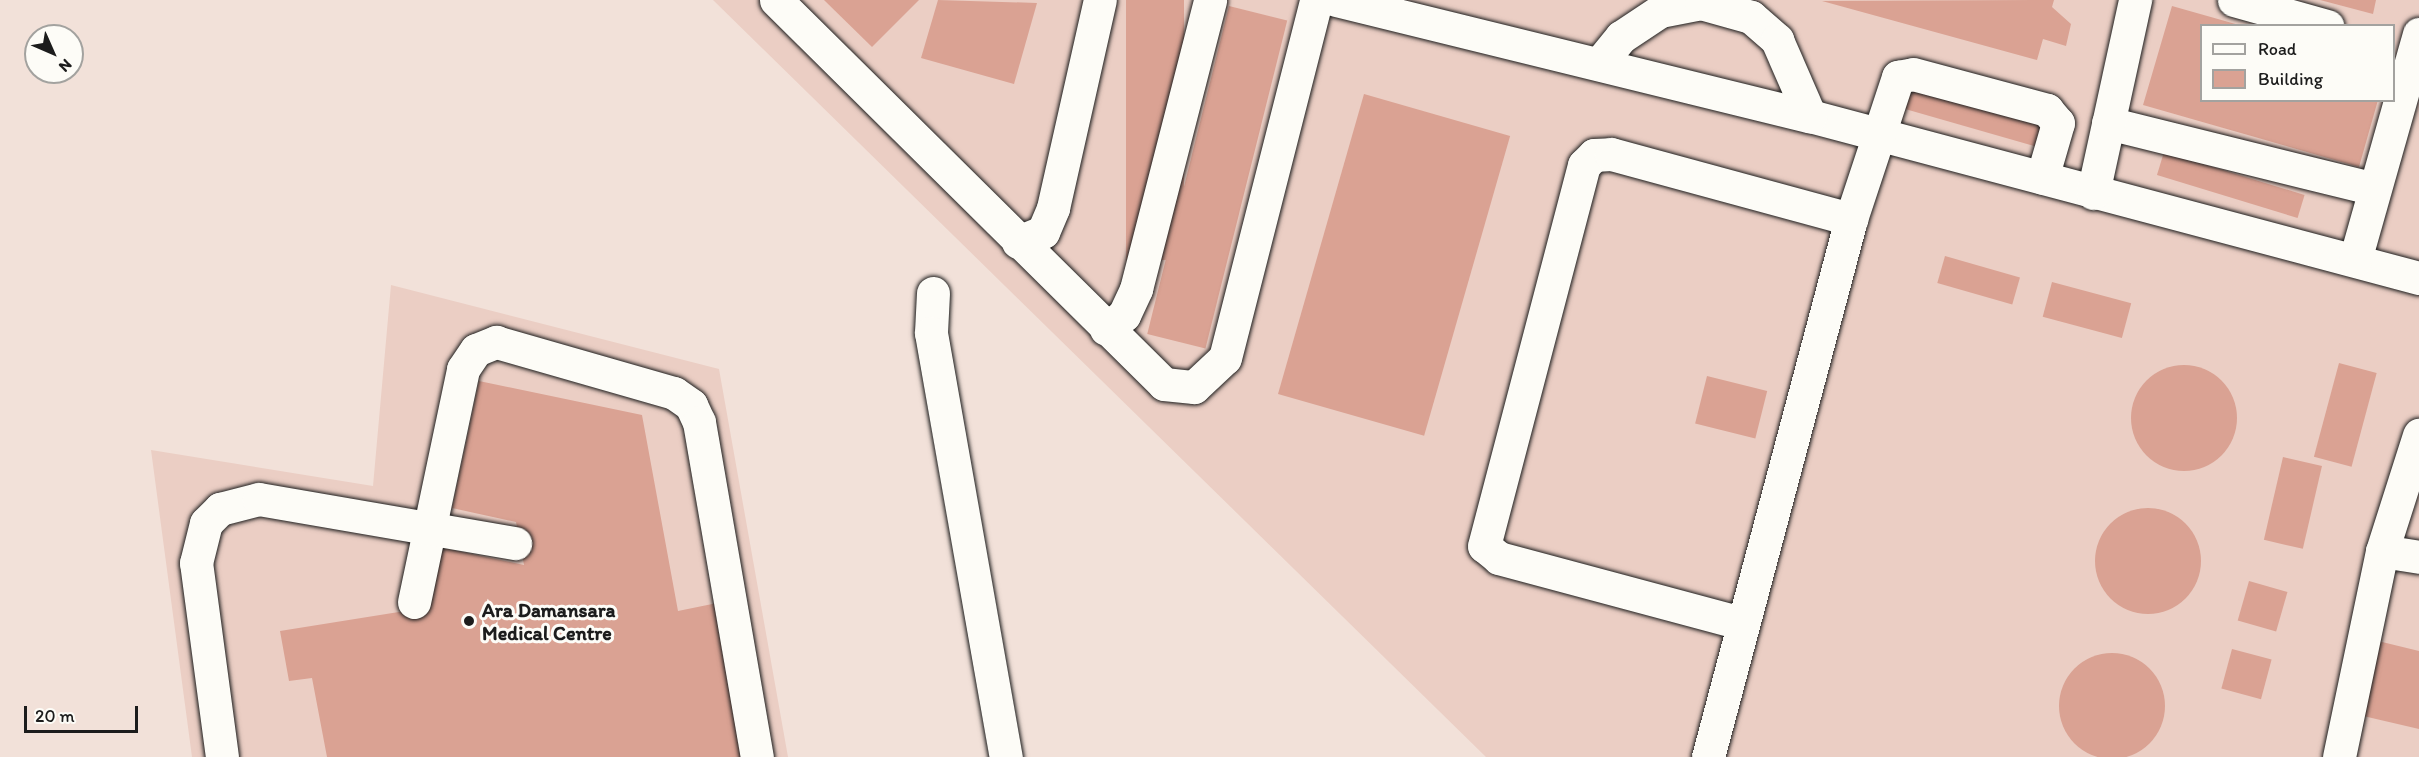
<!DOCTYPE html>
<style>
body{margin:0}
#map{position:relative;width:2419px;height:757px;overflow:hidden;background:#f2e1d9;font-family:Itim,sans-serif}
div>[style]{position:absolute}
[style*='--x']{left:calc(var(--x)*1px);top:calc(var(--y)*1px);width:calc(var(--w)*1px);rotate:calc(var(--a)*1deg)}
.built>*{inset:0;background:#ebcec4}
.building>*{inset:0;background:#daa293;transform-origin:0 0}
.round{border-radius:50%}
.roads{filter:drop-shadow(0 0 2px #1c1c1c) drop-shadow(0 0 2px #1c1c1c)}
.minor>*{height:33px;margin:-16.5px;padding:0 16.5px;transform-origin:16.5px;border-radius:16.5px;background:#fdfcf7}
.dots>*{width:16px;height:16px;translate:-50% -50%;box-sizing:border-box;border:3px solid #fdfcf7;border-radius:50%}
span{translate:-50% -50%;white-space:nowrap;text-align:center;line-height:1.15;-webkit-text-stroke:6px #fdfcf7;paint-order:stroke}
.poi-label{font-size:20px;color:#1c1c1c;font-weight:700}
.left{translate:0 -50%;text-align:left}
.legend{position:absolute;left:2200px;top:24px;width:195px;height:78px;box-sizing:border-box;background:#fdfcf7;border:2px solid #a3a29f;margin:0;padding:8px 10px;list-style:none;font-size:18px;color:#1c1c1c}
.legend li{display:flex;align-items:center;gap:12px;height:30px}
.legend b{width:30px;border:2px solid #a3a29f}
.north{position:absolute;left:24px;top:24px;width:60px;height:60px;box-sizing:border-box;background:#fdfcf7;border:2px solid #a3a29f;border-radius:50%;rotate:135deg;font-size:16px;font-weight:700;line-height:24px;text-align:center;color:#1c1c1c}
.north::after{content:'';display:block;margin:auto;width:21px;height:27px;background:#1c1c1c;clip-path:polygon(50% 0,100% 100%,50% 72%,0 100%)}
.scale{position:absolute;left:24px;top:706px;width:114px;height:27px;box-sizing:border-box;border:3px solid #1c1c1c;border-top:0;padding-left:8px;font-size:18px;line-height:21px;white-space:nowrap;color:#1c1c1c;-webkit-text-stroke:4px #fdfcf7;paint-order:stroke}
</style>
<div id="map">
<div class="built">
<i style="clip-path:polygon(evenodd,713px 0,2419px 0,2419px 757px,1486px 757px,713px 0,2202px 26px,2394px 26px,2394px 100px,2202px 100px,2202px 26px)"></i>
<i style="clip-path:polygon(391px 285px,719px 369px,788px 757px,192px 757px,151px 450px,373px 486px)"></i>
</div>
<div class="building">
<i style="clip-path:polygon(824px 0,919px 0,872px 47px)"></i>
<i style="clip-path:polygon(938px 0,1037px 3px,1014px 84px,921px 58px)"></i>
<i style="left:1126px;top:0;width:58px;height:260px"></i>
<i style="clip-path:polygon(2054px 0,2052px 7px,2071px 24px,2066px 46px,2043px 39px,2037px 60px,1822px 1px)"></i>
<i style="clip-path:polygon(2320px 0,2376px 0,2373px 14px)"></i>
<i style="left:1229px;top:6px;width:60px;height:338px;rotate:14deg"></i>
<i style="clip-path:polygon(2172px 6px,2239px 25px,2202px 26px,2202px 100px,2378px 100px,2359px 167px,2143px 105px)"></i>
<i style="left:1908px;top:86px;width:144px;height:23px;rotate:16deg"></i>
<i style="left:1364px;top:94px;width:152px;height:312px;rotate:16deg"></i>
<i style="left:2164px;top:152px;width:147px;height:24px;rotate:17deg"></i>
<i style="left:1945px;top:256px;width:78px;height:28px;rotate:16deg"></i>
<i style="left:2052px;top:282px;width:82px;height:36px;rotate:15deg"></i>
<i style="left:2339px;top:363px;width:39px;height:97px;rotate:15deg"></i>
<i class="round" style="left:2131px;top:365px;width:106px;height:106px"></i>
<i style="left:1707px;top:376px;width:62px;height:49px;rotate:14deg"></i>
<i style="clip-path:polygon(479px 381px,642px 415px,678px 611px,722px 602px,749px 757px,327px 757px,312px 678px,289px 681px,280px 631px,405px 611px,434px 546px,524px 565px,516px 522px,452px 508px)"></i>
<i style="left:2283px;top:457px;width:40px;height:85px;rotate:13deg"></i>
<i class="round" style="left:2095px;top:508px;width:106px;height:106px"></i>
<i style="left:2249px;top:581px;width:40px;height:41px;rotate:16deg"></i>
<i style="clip-path:polygon(2378px 641px,2419px 651px,2419px 729px,2359px 715px)"></i>
<i style="left:2232px;top:649px;width:41px;height:41px;rotate:15deg"></i>
<i class="round" style="left:2059px;top:653px;width:106px;height:106px"></i>
</div>
<div class="roads">
<div class="minor">
<i style="--x:776;--y:0;--w:546;--a:44.7"></i>
<i style="--x:1164;--y:384;--w:30;--a:6"></i>
<i style="--x:1194;--y:387;--w:42;--a:-43.1"></i>
<i style="--x:1225;--y:358;--w:369;--a:-75.7"></i>
<i style="--x:1336;--y:0;--w:488;--a:13.8"></i>
<i style="--x:1810;--y:116;--w:630;--a:14.9"></i>
<i style="--x:2234;--y:0;--w:97;--a:15.6"></i>
<i style="--x:1599;--y:64;--w:35;--a:-51"></i>
<i style="--x:1621;--y:37;--w:47;--a:-33.7"></i>
<i style="--x:1660;--y:11;--w:42;--a:-11"></i>
<i style="--x:1701;--y:3;--w:52;--a:15.6"></i>
<i style="--x:1751;--y:17;--w:35;--a:41"></i>
<i style="--x:1777;--y:40;--w:83;--a:66.5"></i>
<i style="--x:2108;--y:123;--w:274;--a:13.9"></i>
<i style="--x:2093;--y:193;--w:198;--a:-77.7"></i>
<i style="--x:1018;--y:242;--w:27;--a:-22"></i>
<i style="--x:1043;--y:232;--w:26;--a:-67"></i>
<i style="--x:1053;--y:208;--w:213;--a:-77.3"></i>
<i style="--x:2355;--y:260;--w:235;--a:-74.2"></i>
<i style="--x:933;--y:293;--w:40;--a:92.9"></i>
<i style="--x:931;--y:333;--w:431;--a:80"></i>
<i style="--x:1106;--y:329;--w:23;--a:-38"></i>
<i style="--x:1124;--y:315;--w:29;--a:-65"></i>
<i style="--x:1136;--y:289;--w:298;--a:-75.6"></i>
<i style="--x:2382;--y:551;--w:37;--a:9"></i>
<i style="--x:414;--y:602;--w:238;--a:-78.1"></i>
<i style="--x:463;--y:369;--w:23;--a:-56"></i>
<i style="--x:476;--y:350;--w:22;--a:-22"></i>
<i style="--x:496;--y:342;--w:185;--a:16"></i>
<i style="--x:674;--y:393;--w:21;--a:35"></i>
<i style="--x:691;--y:405;--w:19;--a:65"></i>
<i style="--x:699;--y:422;--w:340;--a:80.2"></i>
<i style="--x:1741;--y:623;--w:251;--a:-165"></i>
<i style="--x:1499;--y:558;--w:19;--a:-141"></i>
<i style="--x:1484;--y:546;--w:394;--a:-75.3"></i>
<i style="--x:1584;--y:165;--w:14;--a:-45"></i>
<i style="--x:1594;--y:155;--w:17;--a:-3"></i>
<i style="--x:1611;--y:154;--w:249;--a:15.2"></i>
<i style="--x:222;--y:757;--w:196;--a:-97.6"></i>
<i style="--x:196;--y:563;--w:41;--a:-76"></i>
<i style="--x:206;--y:523;--w:20;--a:-45"></i>
<i style="--x:220;--y:509;--w:40;--a:-14.4"></i>
<i style="--x:259;--y:499;--w:260;--a:9.8"></i>
<i style="--x:1708;--y:757;--w:557;--a:-75.11"></i>
<i style="--x:1851;--y:219;--w:150;--a:-71.7"></i>
<i style="--x:1898;--y:77;--w:15;--a:-11"></i>
<i style="--x:1913;--y:74;--w:139;--a:15"></i>
<i style="--x:2047;--y:110;--w:17;--a:50"></i>
<i style="--x:2058;--y:123;--w:57;--a:106.2"></i>
<i style="--x:2339;--y:757;--w:210;--a:-78.2"></i>
<i style="--x:2382;--y:551;--w:122;--a:-72.3"></i>
</div>
</div>
<div class="dots">
<i style="left:469px;top:621px;background:#1c1c1c"></i>
</div>
<div class="poi-label">
<span class="left" style="left:482px;top:622px">Ara Damansara<br>Medical Centre</span>
</div>
<ul class="legend">
<li><b style="height:8px;background:#fdfcf7"></b>Road</li>
<li><b style="height:16px;background:#daa293"></b>Building</li>
</ul>
<div class="north">N</div>
<div class="scale">20 m</div>
</div>
